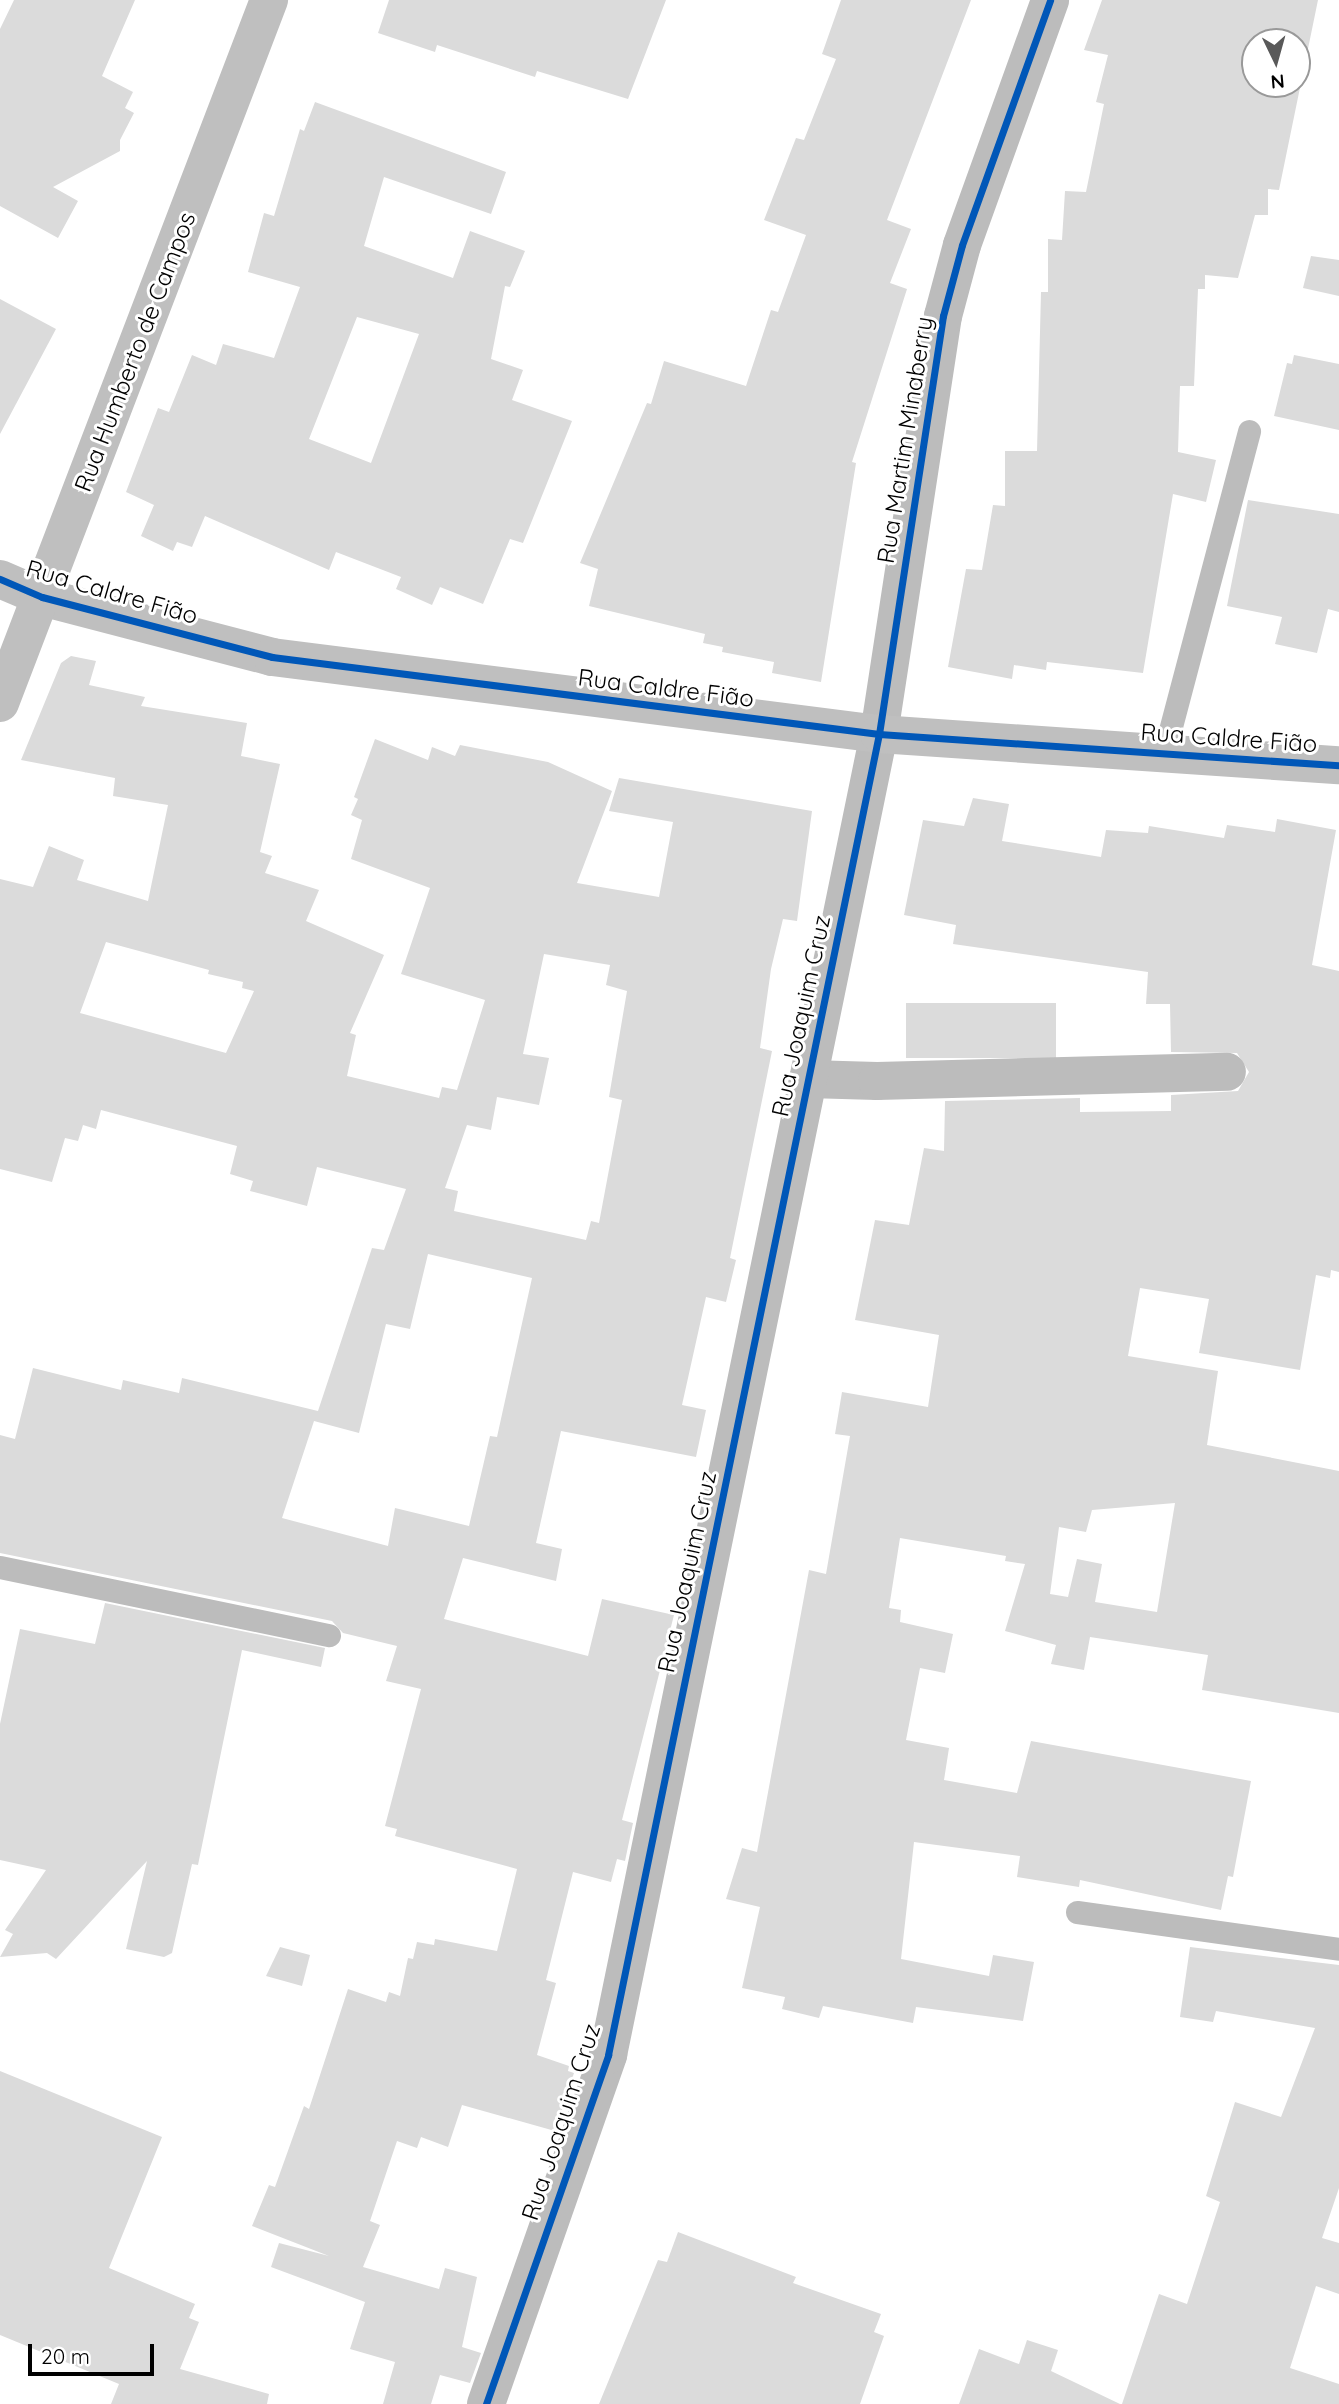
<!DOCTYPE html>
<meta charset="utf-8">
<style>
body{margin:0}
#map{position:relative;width:1339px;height:2404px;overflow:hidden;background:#fff;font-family:Quicksand,sans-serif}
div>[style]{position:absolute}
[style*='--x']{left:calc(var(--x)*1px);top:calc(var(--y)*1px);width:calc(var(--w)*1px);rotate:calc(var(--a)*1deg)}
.building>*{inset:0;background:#dbdbdb;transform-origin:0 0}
.lane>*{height:23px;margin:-11.5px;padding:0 11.5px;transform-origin:11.5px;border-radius:11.5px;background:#bcbcbc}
.street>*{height:38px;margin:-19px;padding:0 19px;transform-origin:19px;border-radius:19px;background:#bcbcbc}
.secondary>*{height:38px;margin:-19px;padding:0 19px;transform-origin:19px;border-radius:19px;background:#bfbfbf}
.cycleway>*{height:7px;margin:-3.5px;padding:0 3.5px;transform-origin:3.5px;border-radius:3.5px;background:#0057b8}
span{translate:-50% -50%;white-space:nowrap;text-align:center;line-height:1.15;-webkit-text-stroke:6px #fff;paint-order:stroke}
.street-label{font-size:24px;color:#000}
.north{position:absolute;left:1241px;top:28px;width:70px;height:70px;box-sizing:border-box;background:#fff;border:2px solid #999;border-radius:50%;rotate:175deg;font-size:19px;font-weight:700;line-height:28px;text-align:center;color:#000}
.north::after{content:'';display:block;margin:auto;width:24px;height:32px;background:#595959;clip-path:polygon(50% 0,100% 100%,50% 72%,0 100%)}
.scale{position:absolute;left:28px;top:2344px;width:126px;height:32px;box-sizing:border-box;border:4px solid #000;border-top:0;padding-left:9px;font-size:21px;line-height:24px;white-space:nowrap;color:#000;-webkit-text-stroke:5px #fff;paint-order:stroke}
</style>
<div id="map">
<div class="building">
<i style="clip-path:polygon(14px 0,135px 0,102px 76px,133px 92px,125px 108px,134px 113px,120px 140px,120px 151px,53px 187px,78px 201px,58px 238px,0 206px,0 29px)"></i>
<i style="clip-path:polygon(389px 0,666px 0,628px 99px,537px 71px,535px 77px,437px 45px,435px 52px,378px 33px)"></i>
<i style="clip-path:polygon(841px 0,971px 0,887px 220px,911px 229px,890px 283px,907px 289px,852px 462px,856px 463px,821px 682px,772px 673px,774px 662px,722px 652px,723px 647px,703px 643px,705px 634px,589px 606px,598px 569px,580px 563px,647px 403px,651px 404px,664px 361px,746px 386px,771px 310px,778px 312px,806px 235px,764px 220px,796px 138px,804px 140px,836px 59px,822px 54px)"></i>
<i style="clip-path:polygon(evenodd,1102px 0,1318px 0,1279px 190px,1268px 189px,1268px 215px,1255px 215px,1238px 278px,1205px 275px,1205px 289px,1198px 289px,1194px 386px,1180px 386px,1178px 452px,1216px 460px,1206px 502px,1173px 494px,1143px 673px,1047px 662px,1046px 670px,1014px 665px,1012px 679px,948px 667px,966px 569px,982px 570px,993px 505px,1005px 506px,1005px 451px,1037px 451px,1041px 292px,1048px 292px,1048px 239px,1062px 240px,1065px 191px,1086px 192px,1104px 104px,1096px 102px,1108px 55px,1084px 50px,1102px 0,1255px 42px,1297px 42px,1297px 84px,1255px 84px,1255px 42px)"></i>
<i style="clip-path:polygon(evenodd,315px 102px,506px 172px,491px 214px,384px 177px,364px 246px,453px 278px,470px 231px,525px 251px,510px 287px,505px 286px,491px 359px,523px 370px,512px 400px,572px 421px,523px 543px,510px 539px,483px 604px,440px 587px,432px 605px,396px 589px,401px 577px,336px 552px,329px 570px,205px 516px,192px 547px,177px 542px,173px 551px,141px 536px,154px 505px,126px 492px,158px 408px,169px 412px,192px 355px,216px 365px,223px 344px,274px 358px,300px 287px,248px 272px,264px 213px,274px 216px,300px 129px,304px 131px,315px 102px,357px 317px,419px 334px,371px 463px,309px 439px,357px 317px)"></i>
<i style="clip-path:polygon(1311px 256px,1339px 260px,1339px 296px,1303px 288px)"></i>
<i style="clip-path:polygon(0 299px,56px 329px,0 434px)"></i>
<i style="clip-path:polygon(1294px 355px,1339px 364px,1339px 430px,1274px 416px,1287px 363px,1292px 364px)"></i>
<i style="clip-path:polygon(1248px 500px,1339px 514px,1339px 612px,1328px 609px,1317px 653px,1275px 644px,1282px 617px,1227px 606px)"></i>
<i style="clip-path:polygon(evenodd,71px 656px,96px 661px,89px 685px,145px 697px,141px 706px,247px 723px,241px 756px,280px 764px,260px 852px,272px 856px,265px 873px,319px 890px,306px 921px,384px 955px,350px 1033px,356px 1035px,347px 1076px,439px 1098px,442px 1087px,457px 1090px,485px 1000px,401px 974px,430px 888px,351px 859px,362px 820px,351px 815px,358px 799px,354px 797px,375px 739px,428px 760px,432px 747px,455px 756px,460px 745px,548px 762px,612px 791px,577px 883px,659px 897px,673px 822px,609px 811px,619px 778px,812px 811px,797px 921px,783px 919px,771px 969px,760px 1048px,772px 1051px,730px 1258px,736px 1260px,726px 1302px,706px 1297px,682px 1405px,706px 1410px,696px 1457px,561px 1431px,536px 1543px,562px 1549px,556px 1581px,463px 1558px,444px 1619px,588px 1656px,602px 1599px,674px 1615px,622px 1820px,633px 1823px,625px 1861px,617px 1859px,611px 1882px,573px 1872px,546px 1980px,556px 1983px,537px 2055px,569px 2066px,568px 2071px,574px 2073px,555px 2131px,462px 2105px,448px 2147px,421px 2137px,417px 2148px,397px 2141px,370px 2221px,380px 2225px,363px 2267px,439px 2289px,445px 2268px,477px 2277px,462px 2347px,481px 2353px,470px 2383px,440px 2375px,431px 2404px,383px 2404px,395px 2362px,350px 2349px,365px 2302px,271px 2267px,279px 2243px,329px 2256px,252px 2226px,269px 2185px,275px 2187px,304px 2106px,309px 2109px,348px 1989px,386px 2002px,389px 1992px,400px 1996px,408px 1958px,413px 1959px,417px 1942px,434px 1945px,435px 1939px,497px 1951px,517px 1869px,395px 1836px,397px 1829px,385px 1826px,421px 1689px,386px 1681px,397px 1646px,343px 1633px,332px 1621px,0 1553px,0 1435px,15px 1439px,33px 1368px,121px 1390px,123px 1380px,179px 1393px,182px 1378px,318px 1411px,372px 1248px,384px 1250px,406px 1189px,317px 1167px,307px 1206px,250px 1191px,253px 1181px,230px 1174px,237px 1146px,101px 1110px,96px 1129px,83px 1125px,78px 1141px,65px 1138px,52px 1182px,0 1169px,0 879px,33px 887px,49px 846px,84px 860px,77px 880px,148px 901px,168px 805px,113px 796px,115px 778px,21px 760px,61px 663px,71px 656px,106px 942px,209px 970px,208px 974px,243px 982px,242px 988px,254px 991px,226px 1053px,80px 1013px,106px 942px,71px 656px,544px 954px,610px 965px,606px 985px,627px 991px,609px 1097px,622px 1100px,599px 1223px,591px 1221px,586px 1240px,454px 1211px,458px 1191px,445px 1188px,467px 1125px,491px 1130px,497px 1097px,539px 1105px,549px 1058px,523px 1054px,544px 954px,71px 656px,428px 1254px,532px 1278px,497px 1437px,490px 1436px,469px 1526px,395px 1508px,388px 1546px,282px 1518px,314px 1421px,359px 1433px,386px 1324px,410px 1329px,428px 1254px)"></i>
<i style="clip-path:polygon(evenodd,973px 798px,1009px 804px,1002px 841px,1101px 857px,1106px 830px,1148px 833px,1149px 826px,1224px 838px,1227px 825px,1275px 832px,1277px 819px,1336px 830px,1312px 965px,1339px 971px,1339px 1272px,1331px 1270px,1330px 1278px,1316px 1275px,1300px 1370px,1199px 1353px,1209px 1299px,1140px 1288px,1128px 1356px,1218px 1371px,1207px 1445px,1339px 1471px,1339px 1713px,1202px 1690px,1208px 1655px,1090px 1637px,1084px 1670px,1051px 1664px,1056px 1645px,1005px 1631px,1025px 1564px,1005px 1561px,1006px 1556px,900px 1538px,889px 1608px,901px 1610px,900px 1622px,953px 1634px,945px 1673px,920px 1668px,906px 1740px,949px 1748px,944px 1780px,1017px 1793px,1031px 1741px,1251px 1781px,1233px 1877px,1228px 1876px,1221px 1910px,1080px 1880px,1079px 1887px,1017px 1877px,1020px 1856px,914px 1842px,901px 1959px,989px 1976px,993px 1955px,1034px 1962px,1023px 2021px,916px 2007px,913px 2023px,823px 2006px,819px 2018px,782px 2009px,785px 1997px,742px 1988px,760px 1907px,726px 1899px,742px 1848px,757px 1852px,809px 1570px,826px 1574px,850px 1436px,835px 1434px,842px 1392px,928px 1407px,939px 1335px,855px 1320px,875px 1220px,909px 1225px,924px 1148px,944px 1151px,945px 1101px,1080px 1098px,1080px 1112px,1171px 1111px,1171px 1095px,1238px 1091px,1249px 1072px,1237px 1053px,1171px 1052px,1170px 1004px,1146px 1004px,1148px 972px,953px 944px,956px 925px,904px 915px,923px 820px,964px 826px,973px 798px,1175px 1503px,1157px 1612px,1095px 1602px,1102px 1564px,1077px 1559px,1068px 1597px,1050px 1594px,1059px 1527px,1086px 1532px,1092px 1510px,1175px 1503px)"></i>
<i style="left:906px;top:1003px;width:150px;height:55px"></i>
<i style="clip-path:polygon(105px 1603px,325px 1648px,321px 1667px,242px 1650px,198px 1865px,192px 1864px,172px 1953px,164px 1957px,126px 1949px,147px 1861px,56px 1959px,47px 1953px,0 1957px,13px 1934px,5px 1930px,46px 1870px,0 1860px,0 1724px,20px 1629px,95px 1644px)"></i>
<i style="clip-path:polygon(280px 1947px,310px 1955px,302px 1986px,266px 1976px)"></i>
<i style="clip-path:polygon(1190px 1947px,1339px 1965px,1339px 2188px,1322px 2238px,1339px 2243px,1339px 2294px,1316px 2286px,1290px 2368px,1339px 2384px,1339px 2404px,1122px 2404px,1159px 2294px,1187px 2304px,1220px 2202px,1206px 2196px,1235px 2102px,1281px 2117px,1315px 2028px,1216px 2011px,1213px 2022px,1180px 2017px)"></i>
<i style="clip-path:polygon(0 2071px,162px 2137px,109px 2268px,195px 2304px,189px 2318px,199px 2322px,180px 2369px,269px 2394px,267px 2404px,111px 2404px,119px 2384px,0 2335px)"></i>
<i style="clip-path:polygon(678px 2232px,796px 2277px,793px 2283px,881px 2314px,874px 2332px,884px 2336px,860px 2404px,599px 2404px,658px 2260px,667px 2262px)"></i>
<i style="clip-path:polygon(1027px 2340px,1058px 2350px,1051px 2371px,1120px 2404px,959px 2404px,979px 2349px,1019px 2364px)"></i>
</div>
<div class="lane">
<i style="--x:1164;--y:753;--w:333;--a:-75.2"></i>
<i style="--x:0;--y:1567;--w:336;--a:11.7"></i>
<i style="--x:1077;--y:1912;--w:265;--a:8"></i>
</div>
<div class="street">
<i style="--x:808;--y:1079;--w:69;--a:1.7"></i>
<i style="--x:877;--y:1081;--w:350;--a:-1.5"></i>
<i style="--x:486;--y:2404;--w:370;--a:-70.7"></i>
<i style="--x:608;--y:2055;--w:1349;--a:-78.41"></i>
<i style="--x:879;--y:734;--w:423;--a:-81.3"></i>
<i style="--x:943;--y:316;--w:73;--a:-75"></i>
<i style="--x:962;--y:245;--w:260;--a:-70.2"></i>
</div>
<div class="secondary">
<i style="--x:0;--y:579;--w:46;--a:23.2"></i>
<i style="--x:42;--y:597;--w:238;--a:14.6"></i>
<i style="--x:272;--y:657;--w:612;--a:7.23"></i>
<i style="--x:879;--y:734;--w:461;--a:3.9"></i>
<i style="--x:0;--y:703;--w:753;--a:-69.06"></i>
</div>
<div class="cycleway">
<i style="--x:0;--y:579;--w:46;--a:23.2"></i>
<i style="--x:42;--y:597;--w:238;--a:14.6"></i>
<i style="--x:272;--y:657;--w:612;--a:7.23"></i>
<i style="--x:879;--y:734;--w:461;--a:3.9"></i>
<i style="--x:486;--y:2404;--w:370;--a:-70.7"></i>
<i style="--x:608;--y:2055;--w:1349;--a:-78.41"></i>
<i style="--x:879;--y:734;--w:423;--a:-81.3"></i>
<i style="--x:943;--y:316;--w:73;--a:-75"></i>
<i style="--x:962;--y:245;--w:260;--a:-70.2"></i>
</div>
<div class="street-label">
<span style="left:135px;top:352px;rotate:-69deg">Rua Humberto de Campos</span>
<span style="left:905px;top:440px;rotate:-81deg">Rua Martim Minaberry</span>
<span style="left:112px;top:592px;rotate:16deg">Rua Caldre Fião</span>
<span style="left:666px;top:688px;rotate:7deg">Rua Caldre Fião</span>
<span style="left:1229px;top:738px;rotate:4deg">Rua Caldre Fião</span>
<span style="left:801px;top:1016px;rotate:-78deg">Rua Joaquim Cruz</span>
<span style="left:687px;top:1572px;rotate:-78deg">Rua Joaquim Cruz</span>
<span style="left:561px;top:2122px;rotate:-72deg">Rua Joaquim Cruz</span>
</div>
<div class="north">N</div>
<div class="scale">20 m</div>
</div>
